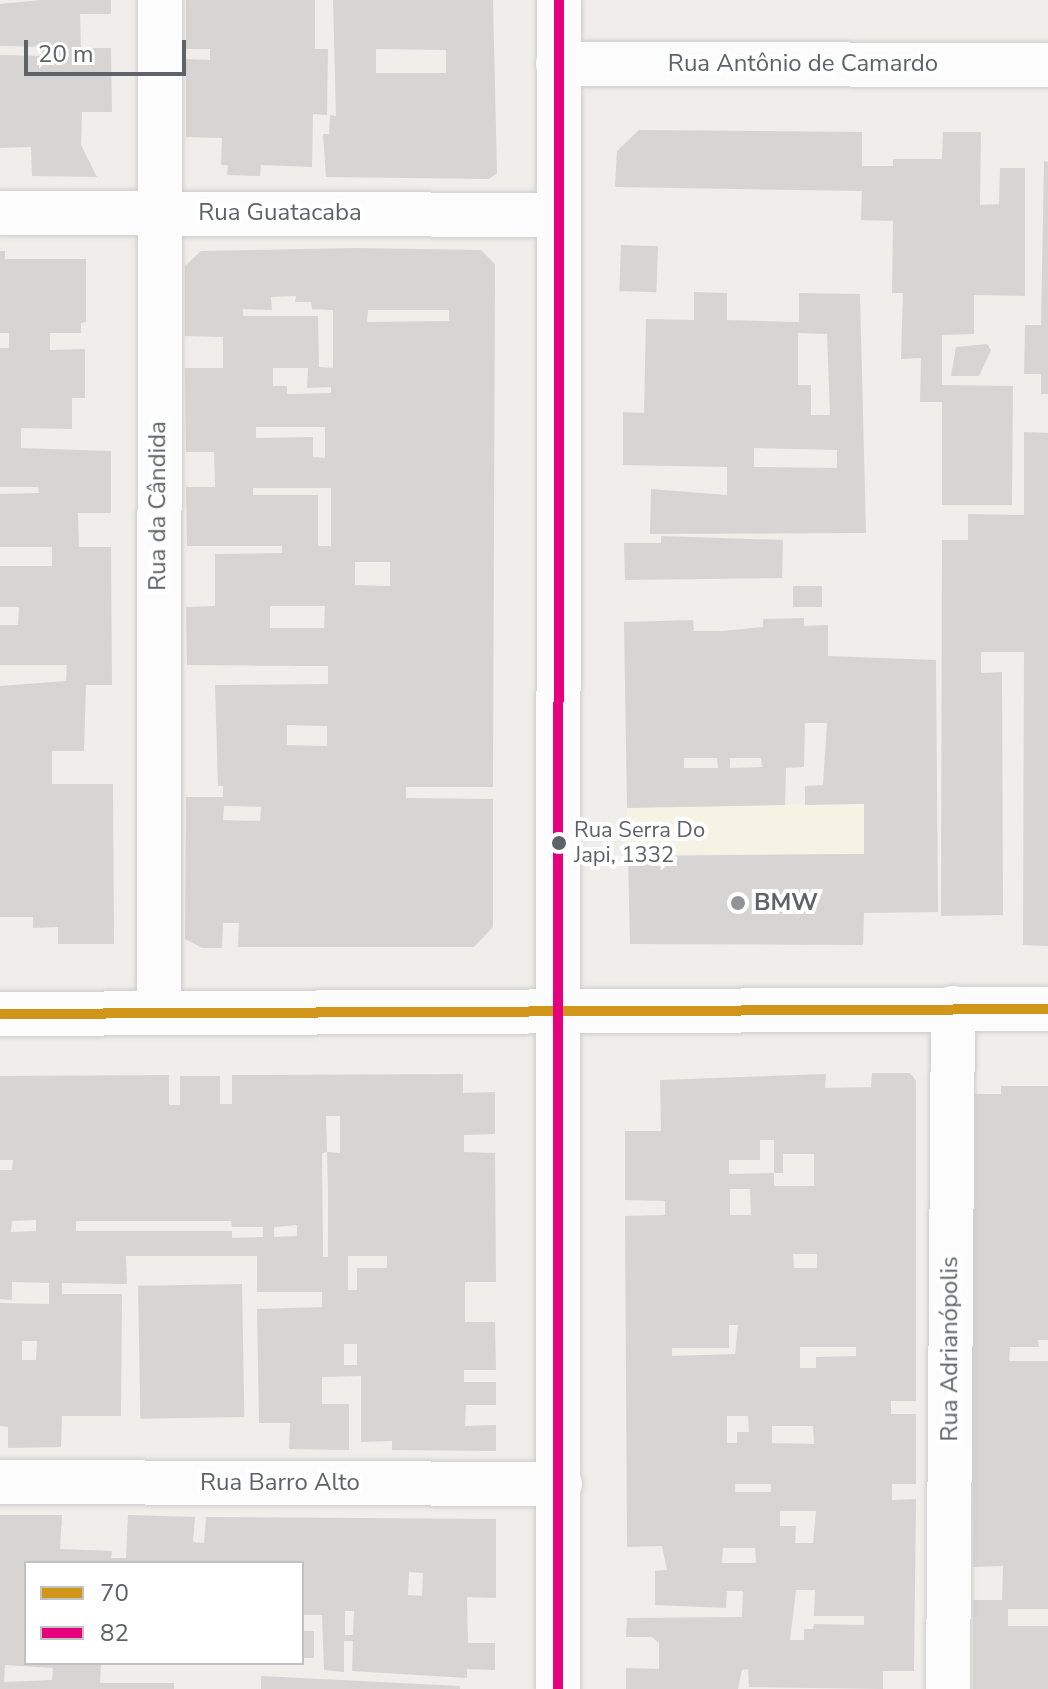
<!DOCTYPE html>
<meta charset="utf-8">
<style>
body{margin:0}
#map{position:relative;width:1048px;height:1689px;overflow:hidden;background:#efeeea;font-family:"Nunito Sans",sans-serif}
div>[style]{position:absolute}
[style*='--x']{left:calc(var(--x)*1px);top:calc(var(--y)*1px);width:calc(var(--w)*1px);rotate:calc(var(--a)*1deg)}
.commercial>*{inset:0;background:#f7f3e4;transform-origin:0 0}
.building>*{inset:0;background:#d6d5d3;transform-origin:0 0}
.roads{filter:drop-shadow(0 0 2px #cbcccc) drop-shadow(0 0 2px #cbcccc)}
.minor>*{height:44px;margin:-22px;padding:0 22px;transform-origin:22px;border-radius:22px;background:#fdfcfc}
.bus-1>*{height:10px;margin:-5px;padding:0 5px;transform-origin:5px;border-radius:5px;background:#d1951a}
.bus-2>*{height:10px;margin:-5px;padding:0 5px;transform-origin:5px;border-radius:5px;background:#e5007d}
.dots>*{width:22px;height:22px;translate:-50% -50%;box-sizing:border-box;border:4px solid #fff;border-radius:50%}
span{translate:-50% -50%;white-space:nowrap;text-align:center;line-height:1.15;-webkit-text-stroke:8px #fff;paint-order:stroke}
.bus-label{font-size:22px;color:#5f6368}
.left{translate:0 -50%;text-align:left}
.street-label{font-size:24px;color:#5f6368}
.poi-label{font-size:24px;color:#5f6368;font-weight:700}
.legend{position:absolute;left:24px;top:1561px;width:280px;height:104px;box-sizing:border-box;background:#fff;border:2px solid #bfc1c3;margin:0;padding:10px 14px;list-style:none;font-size:24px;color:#5f6368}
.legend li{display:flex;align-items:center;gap:16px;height:40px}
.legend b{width:40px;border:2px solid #bfc1c3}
.scale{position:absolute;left:24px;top:40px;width:162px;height:36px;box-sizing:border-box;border:4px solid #5f6368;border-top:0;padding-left:10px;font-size:24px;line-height:28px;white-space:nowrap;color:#5f6368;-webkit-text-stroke:6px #fff;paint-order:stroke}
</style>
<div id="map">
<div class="commercial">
<i style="left:864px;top:804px;width:50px;height:237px;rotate:90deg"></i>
</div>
<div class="building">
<i style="clip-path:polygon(42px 0,111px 0,111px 14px,80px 14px,81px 48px,111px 48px,112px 112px,82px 112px,81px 145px,97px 177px,32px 176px,31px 147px,0 148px,0 55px,42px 56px,42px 47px,0 46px,0 4px)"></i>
<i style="clip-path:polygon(186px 0,315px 0,315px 49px,328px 49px,327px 115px,313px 114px,312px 167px,261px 165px,260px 176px,227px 175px,228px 165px,221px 165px,222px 138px,186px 137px,186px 59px,210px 60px,210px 49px,186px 49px)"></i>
<i style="clip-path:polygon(evenodd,333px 0,493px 0,497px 173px,489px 179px,326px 177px,323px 134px,329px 134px,330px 115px,336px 116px,333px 0,376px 49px,446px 50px,446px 73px,376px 73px,376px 49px)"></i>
<i style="clip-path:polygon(639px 130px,862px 132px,862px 166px,893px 166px,893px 159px,942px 159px,943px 132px,981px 132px,980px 205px,999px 204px,1000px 168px,1025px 168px,1025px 296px,974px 295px,974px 334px,942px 335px,942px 385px,1013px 386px,1012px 505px,942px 505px,942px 402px,920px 402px,921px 358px,901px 359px,903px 293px,892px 293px,893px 221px,861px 220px,862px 191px,615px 187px,617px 151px)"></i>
<i style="clip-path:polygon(1044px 161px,1048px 162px,1048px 394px,1041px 394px,1041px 374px,1024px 374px,1025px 325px,1041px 325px)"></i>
<i style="left:621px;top:245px;width:37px;height:46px;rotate:2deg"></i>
<i style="clip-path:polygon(evenodd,354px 248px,481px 250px,495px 264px,493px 787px,406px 787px,406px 798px,493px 799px,493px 927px,474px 947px,238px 947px,239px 923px,223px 923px,222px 948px,202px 948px,185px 939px,186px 797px,223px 797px,223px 786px,218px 786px,215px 685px,328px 684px,328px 666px,187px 665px,186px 607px,215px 606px,215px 554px,282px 553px,282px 546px,187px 546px,186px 487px,215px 487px,214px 452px,186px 452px,185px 368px,223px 368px,223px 337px,185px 336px,185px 266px,201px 251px,354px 248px,296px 296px,295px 302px,311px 302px,312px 309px,333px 310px,333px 368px,319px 367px,318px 316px,243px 316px,243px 309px,272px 310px,271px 297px,296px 296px,354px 248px,368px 310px,449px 310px,449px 321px,367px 322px,368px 310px,354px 248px,273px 368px,308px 368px,307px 388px,331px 387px,331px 393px,287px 394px,287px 386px,273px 386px,273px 368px,354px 248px,256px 427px,325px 427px,325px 458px,313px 457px,313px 437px,256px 438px,256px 427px,354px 248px,253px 488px,331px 488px,331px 546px,318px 546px,318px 495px,253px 495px,253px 488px,354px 248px,355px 562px,390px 562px,390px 586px,355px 585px,355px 562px,354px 248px,270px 606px,325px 606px,324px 628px,270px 628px,270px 606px,354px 248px,287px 725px,327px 726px,327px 746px,287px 745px,287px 725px,354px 248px,224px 806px,261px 807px,260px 821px,223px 820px,224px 806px)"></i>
<i style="clip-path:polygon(0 251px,5px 251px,5px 259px,86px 259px,86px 322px,81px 323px,81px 333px,50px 333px,50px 350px,85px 349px,85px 398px,72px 398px,72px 429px,21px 428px,21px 448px,111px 451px,111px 513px,78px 513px,79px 547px,111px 547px,112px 685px,86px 685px,84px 751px,52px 751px,52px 784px,113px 784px,114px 944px,58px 944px,58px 927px,33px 928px,33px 917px,0 917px,0 686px,66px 681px,67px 665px,0 665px,0 625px,18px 625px,19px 607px,0 607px,0 566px,52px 566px,52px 547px,0 547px,0 494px,39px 493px,38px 487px,0 487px,0 348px,9px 348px,9px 333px,0 333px)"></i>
<i style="clip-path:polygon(evenodd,694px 292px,727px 293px,727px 320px,799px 322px,799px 293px,860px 294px,866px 533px,650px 534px,651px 489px,727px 495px,727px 467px,623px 465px,623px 412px,644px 413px,646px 319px,694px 320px,694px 292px,798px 333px,827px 334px,830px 415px,811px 415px,811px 385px,798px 385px,798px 333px,694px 292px,754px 448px,837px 450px,837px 468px,754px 467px,754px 448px)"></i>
<i style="clip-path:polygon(987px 344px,991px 350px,979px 376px,951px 376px,956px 347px)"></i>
<i style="clip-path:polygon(1024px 432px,1048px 433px,1048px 946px,1023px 945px,1024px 652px,981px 652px,981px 673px,1002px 672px,1003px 915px,941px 916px,942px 540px,968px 540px,968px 514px,1024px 515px)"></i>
<i style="clip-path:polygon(661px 536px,783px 540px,782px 578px,625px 580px,624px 543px,661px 543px)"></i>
<i style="left:793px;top:586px;width:29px;height:21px"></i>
<i style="clip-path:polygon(evenodd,804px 618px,804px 626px,828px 625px,828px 656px,936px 660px,938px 912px,864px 913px,863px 945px,630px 944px,628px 856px,864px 854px,864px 804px,805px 805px,805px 786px,823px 785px,827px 723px,805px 723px,804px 767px,786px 768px,785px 805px,627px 808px,624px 622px,693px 620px,694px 631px,723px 631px,763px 627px,763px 619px,804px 618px,684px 758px,717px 758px,718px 768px,684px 768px,684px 758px,804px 618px,730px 758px,761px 758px,762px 767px,730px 768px,730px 758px)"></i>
<i style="clip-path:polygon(evenodd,872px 1073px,910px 1073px,916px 1081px,916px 1401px,891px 1401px,891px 1414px,916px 1414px,916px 1484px,892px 1484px,892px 1500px,916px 1499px,914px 1671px,883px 1671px,883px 1689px,749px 1687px,748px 1669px,742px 1670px,738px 1689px,626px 1689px,626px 1668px,659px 1669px,659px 1643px,652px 1637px,626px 1637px,627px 1618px,742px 1617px,743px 1591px,727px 1591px,726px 1608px,655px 1605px,655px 1571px,667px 1570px,662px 1546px,627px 1547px,625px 1216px,665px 1215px,665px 1201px,625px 1200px,625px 1131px,661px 1131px,660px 1080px,826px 1074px,825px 1088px,871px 1087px,872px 1073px,760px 1140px,774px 1140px,774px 1173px,783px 1173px,783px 1154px,814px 1154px,814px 1186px,774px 1186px,774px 1173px,729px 1174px,729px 1160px,760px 1160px,760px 1140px,872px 1073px,730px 1189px,750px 1189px,751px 1215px,730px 1215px,730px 1189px,872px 1073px,793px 1254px,817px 1254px,817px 1268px,794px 1268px,793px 1254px,872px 1073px,729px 1325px,738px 1325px,735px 1354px,672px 1356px,672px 1348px,729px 1348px,729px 1325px,872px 1073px,800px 1347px,856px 1347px,856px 1356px,816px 1357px,816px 1368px,800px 1368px,800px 1347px,872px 1073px,727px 1416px,748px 1416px,749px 1432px,737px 1432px,737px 1443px,727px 1443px,727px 1416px,872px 1073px,772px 1426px,813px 1426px,814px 1444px,772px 1443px,772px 1426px,872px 1073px,735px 1484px,771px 1484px,771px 1492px,735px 1492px,735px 1484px,872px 1073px,780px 1511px,816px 1511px,813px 1543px,795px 1543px,796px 1526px,780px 1526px,780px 1511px,872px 1073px,723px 1548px,755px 1548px,756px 1563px,722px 1563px,723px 1548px,872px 1073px,796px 1590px,815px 1590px,814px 1616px,864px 1616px,864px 1625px,814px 1624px,813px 1629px,804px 1629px,804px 1640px,790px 1640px,796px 1590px)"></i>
<i style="clip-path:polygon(evenodd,463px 1074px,463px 1093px,495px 1092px,495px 1134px,464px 1135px,464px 1152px,495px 1153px,496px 1282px,465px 1282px,465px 1322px,495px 1322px,496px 1370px,464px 1370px,464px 1382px,496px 1382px,496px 1405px,466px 1405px,465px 1426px,496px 1425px,496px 1451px,392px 1450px,392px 1441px,361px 1442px,361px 1376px,322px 1377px,322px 1404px,349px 1404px,349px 1450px,289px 1449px,290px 1423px,259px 1423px,257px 1309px,322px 1307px,322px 1292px,257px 1292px,257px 1256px,126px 1256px,127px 1284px,62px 1283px,62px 1294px,122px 1294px,121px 1416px,62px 1416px,61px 1447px,8px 1448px,8px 1427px,0 1426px,0 1303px,49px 1304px,49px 1283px,12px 1282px,12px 1300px,0 1299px,0 1170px,12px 1170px,13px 1160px,0 1160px,0 1076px,169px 1075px,169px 1105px,180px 1105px,180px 1076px,220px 1076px,220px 1104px,232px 1104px,232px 1075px,463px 1074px,326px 1116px,340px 1116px,340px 1153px,327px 1152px,326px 1116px,463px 1074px,327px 1152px,328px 1190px,328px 1257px,323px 1257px,322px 1153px,327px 1152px,463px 1074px,36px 1220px,36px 1231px,11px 1232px,12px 1221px,36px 1220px,463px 1074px,76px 1221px,231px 1221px,232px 1227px,263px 1227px,263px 1237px,232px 1238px,232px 1231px,76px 1231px,76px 1221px,463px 1074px,297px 1225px,297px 1236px,274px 1237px,274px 1227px,297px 1225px,463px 1074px,348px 1256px,387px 1256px,387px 1268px,357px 1268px,357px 1290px,348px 1290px,348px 1256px,463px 1074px,22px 1341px,37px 1341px,36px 1360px,22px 1360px,22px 1341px,463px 1074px,344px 1344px,357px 1344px,357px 1365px,344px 1365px,344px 1344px)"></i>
<i style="clip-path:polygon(1001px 1086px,1048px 1086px,1048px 1340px,1038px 1340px,1039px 1347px,1010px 1347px,1009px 1361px,1048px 1361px,1048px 1609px,1008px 1609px,1008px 1626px,1048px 1626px,1048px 1689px,973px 1689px,973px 1600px,1002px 1600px,1003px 1566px,973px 1567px,970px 1094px,1001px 1094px)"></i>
<i style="left:242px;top:1284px;width:133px;height:104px;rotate:89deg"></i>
<i style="clip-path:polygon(evenodd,0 1515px,62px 1515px,60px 1549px,112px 1551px,111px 1558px,126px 1558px,128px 1515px,195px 1517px,193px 1542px,204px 1543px,206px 1517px,496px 1519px,496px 1598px,467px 1597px,468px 1643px,495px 1643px,495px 1670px,467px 1669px,467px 1678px,352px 1671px,353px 1641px,344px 1641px,344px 1672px,324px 1670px,322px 1615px,302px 1615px,302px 1563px,26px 1563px,26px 1663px,101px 1663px,100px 1683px,174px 1683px,174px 1689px,0 1689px,0 1515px,409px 1572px,423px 1573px,422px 1596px,408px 1595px,409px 1572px,0 1515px,345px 1611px,354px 1611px,353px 1635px,345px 1635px,345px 1611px,0 1515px,5px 1665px,53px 1668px,52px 1680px,4px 1682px,5px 1665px)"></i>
<i style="left:302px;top:1631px;width:12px;height:27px"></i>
<i style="clip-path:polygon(261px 1676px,460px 1686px,460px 1689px,261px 1689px)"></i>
</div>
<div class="roads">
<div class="minor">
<i style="--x:558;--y:64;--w:490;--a:0.1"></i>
<i style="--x:0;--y:213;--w:559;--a:0.2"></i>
<i style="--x:159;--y:1012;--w:1012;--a:-89.94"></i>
<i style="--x:0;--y:1014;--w:1048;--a:-0.27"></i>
<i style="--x:0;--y:1482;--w:560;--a:0.2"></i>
<i style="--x:558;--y:1689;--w:1689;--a:-89.97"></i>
<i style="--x:948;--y:1689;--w:681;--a:-89.58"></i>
</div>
</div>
<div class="bus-1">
<i style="--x:0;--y:1014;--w:1048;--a:-0.27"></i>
</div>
<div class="bus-2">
<i style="--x:558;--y:1689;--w:1689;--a:-89.97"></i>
</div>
<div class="dots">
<i style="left:559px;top:843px;background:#5f6368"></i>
<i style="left:738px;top:903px;background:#919496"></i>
</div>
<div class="bus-label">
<span class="left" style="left:574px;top:843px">Rua Serra Do<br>Japi, 1332</span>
</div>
<div class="street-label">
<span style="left:803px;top:64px">Rua Antônio de Camardo</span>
<span style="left:280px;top:213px">Rua Guatacaba</span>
<span style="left:158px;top:506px;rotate:-90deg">Rua da Cândida</span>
<span style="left:950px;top:1349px;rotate:-90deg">Rua Adrianópolis</span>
<span style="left:280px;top:1483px">Rua Barro Alto</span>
</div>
<div class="poi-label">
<span class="left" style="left:754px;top:903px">BMW</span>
</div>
<ul class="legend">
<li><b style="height:10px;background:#d1951a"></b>70</li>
<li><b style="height:10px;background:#e5007d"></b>82</li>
</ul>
<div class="scale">20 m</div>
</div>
